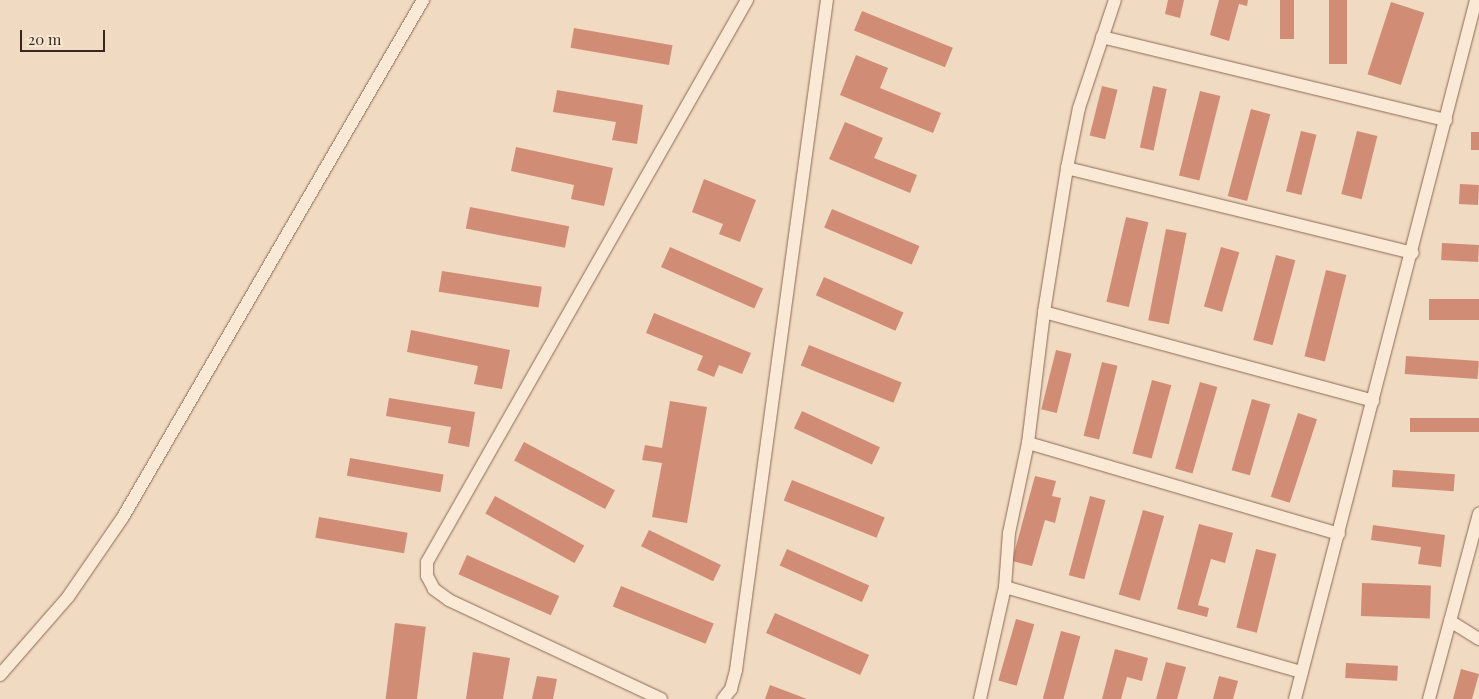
<!DOCTYPE html>
<style>
body{margin:0}
#map{position:relative;width:1479px;height:699px;overflow:hidden;background:#f0dac1;font-family:"Playfair Display",serif}
div>[style]{position:absolute}
[style*='--x']{left:calc(var(--x)*1px);top:calc(var(--y)*1px);width:calc(var(--w)*1px);rotate:calc(var(--a)*1deg)}
.building>*{inset:0;background:#d08c75;transform-origin:0 0}
.roads{filter:drop-shadow(0 0 1px #8a6a57) drop-shadow(0 0 1px #8a6a57)}
.service>*{height:12px;margin:-6px;padding:0 6px;transform-origin:6px;border-radius:6px;background:#fae9d4}
span{translate:-50% -50%;white-space:nowrap;text-align:center;line-height:1.15;-webkit-text-stroke:5px #f7e6d1;paint-order:stroke}
.scale{position:absolute;left:20px;top:30px;width:85px;height:22px;box-sizing:border-box;border:2px solid #39261c;border-top:0;padding-left:6px;font-size:15px;line-height:18px;white-space:nowrap;color:#39261c;-webkit-text-stroke:4px #f7e6d1;paint-order:stroke}
</style>
<div id="map">
<div class="building">
<i style="clip-path:polygon(1168px 0,1184px 0,1180px 18px,1165px 14px)"></i>
<i style="clip-path:polygon(1219px 0,1248px 0,1247px 6px,1239px 4px,1229px 41px,1210px 35px)"></i>
<i style="left:1280px;top:0;width:14px;height:39px"></i>
<i style="left:1329px;top:0;width:18px;height:64px"></i>
<i style="left:1391px;top:2px;width:35px;height:76px;rotate:18deg"></i>
<i style="left:862px;top:11px;width:98px;height:21px;rotate:22deg"></i>
<i style="left:574px;top:28px;width:100px;height:20px;rotate:10deg"></i>
<i style="clip-path:polygon(856px 55px,888px 68px,880px 88px,941px 113px,933px 133px,840px 95px)"></i>
<i style="left:1102px;top:86px;width:16px;height:51px;rotate:14deg"></i>
<i style="left:1153px;top:86px;width:14px;height:63px;rotate:12deg"></i>
<i style="clip-path:polygon(557px 90px,643px 105px,637px 144px,612px 140px,616px 122px,553px 112px)"></i>
<i style="left:1200px;top:91px;width:21px;height:87px;rotate:14deg"></i>
<i style="left:1251px;top:109px;width:20px;height:90px;rotate:15deg"></i>
<i style="clip-path:polygon(845px 122px,883px 138px,874px 158px,917px 175px,910px 193px,829px 159px)"></i>
<i style="left:1301px;top:131px;width:16px;height:62px;rotate:14deg"></i>
<i style="left:1357px;top:131px;width:21px;height:65px;rotate:14deg"></i>
<i style="left:1471px;top:132px;width:8px;height:18px"></i>
<i style="clip-path:polygon(516px 147px,613px 168px,604px 206px,571px 199px,574px 185px,511px 171px)"></i>
<i style="clip-path:polygon(704px 179px,756px 200px,740px 242px,719px 234px,723px 224px,692px 212px)"></i>
<i style="left:1460px;top:184px;width:19px;height:20px;rotate:3deg"></i>
<i style="left:470px;top:207px;width:101px;height:22px;rotate:11deg"></i>
<i style="left:832px;top:209px;width:95px;height:20px;rotate:23deg"></i>
<i style="left:1126px;top:217px;width:23px;height:87px;rotate:13deg"></i>
<i style="left:1166px;top:229px;width:21px;height:93px;rotate:11deg"></i>
<i style="left:1442px;top:243px;width:37px;height:17px;rotate:3deg"></i>
<i style="left:670px;top:247px;width:102px;height:22px;rotate:24deg"></i>
<i style="left:1221px;top:247px;width:19px;height:62px;rotate:16deg"></i>
<i style="left:1276px;top:255px;width:20px;height:88px;rotate:15deg"></i>
<i style="left:1326px;top:270px;width:21px;height:89px;rotate:14deg"></i>
<i style="left:442px;top:271px;width:101px;height:21px;rotate:9deg"></i>
<i style="left:824px;top:277px;width:87px;height:20px;rotate:24deg"></i>
<i style="left:1429px;top:299px;width:50px;height:21px"></i>
<i style="clip-path:polygon(654px 313px,751px 353px,742px 374px,719px 365px,714px 377px,697px 370px,703px 356px,646px 333px)"></i>
<i style="clip-path:polygon(411px 330px,510px 350px,502px 389px,474px 384px,478px 366px,407px 352px)"></i>
<i style="left:809px;top:345px;width:100px;height:22px;rotate:22deg"></i>
<i style="left:1056px;top:350px;width:16px;height:61px;rotate:14deg"></i>
<i style="left:1406px;top:356px;width:73px;height:18px;rotate:4deg"></i>
<i style="left:1102px;top:362px;width:16px;height:76px;rotate:14deg"></i>
<i style="left:1152px;top:380px;width:20px;height:76px;rotate:15deg"></i>
<i style="left:1200px;top:382px;width:18px;height:90px;rotate:16deg"></i>
<i style="clip-path:polygon(389px 398px,475px 412px,469px 447px,448px 443px,451px 427px,386px 416px)"></i>
<i style="left:1252px;top:399px;width:19px;height:74px;rotate:16deg"></i>
<i style="clip-path:polygon(670px 401px,707px 407px,687px 523px,652px 517px,662px 463px,642px 460px,645px 445px,662px 448px)"></i>
<i style="left:802px;top:411px;width:86px;height:19px;rotate:25deg"></i>
<i style="left:1298px;top:413px;width:20px;height:88px;rotate:18deg"></i>
<i style="left:1479px;top:418px;width:14px;height:69px;rotate:90deg"></i>
<i style="left:524px;top:442px;width:103px;height:21px;rotate:28deg"></i>
<i style="left:350px;top:458px;width:95px;height:18px;rotate:10deg"></i>
<i style="left:1393px;top:470px;width:62px;height:17px;rotate:4deg"></i>
<i style="clip-path:polygon(1035px 476px,1056px 481px,1052px 496px,1061px 498px,1055px 523px,1045px 520px,1032px 566px,1012px 561px)"></i>
<i style="left:792px;top:480px;width:100px;height:22px;rotate:22deg"></i>
<i style="left:495px;top:496px;width:102px;height:20px;rotate:29deg"></i>
<i style="left:1090px;top:496px;width:16px;height:82px;rotate:15deg"></i>
<i style="left:1143px;top:510px;width:22px;height:88px;rotate:16deg"></i>
<i style="left:319px;top:517px;width:90px;height:21px;rotate:10deg"></i>
<i style="clip-path:polygon(1199px 524px,1233px 533px,1225px 563px,1211px 559px,1198px 605px,1209px 608px,1207px 617px,1177px 609px)"></i>
<i style="clip-path:polygon(1373px 525px,1445px 535px,1441px 567px,1418px 564px,1421px 547px,1371px 540px)"></i>
<i style="left:649px;top:530px;width:80px;height:18px;rotate:26deg"></i>
<i style="left:787px;top:549px;width:90px;height:18px;rotate:24deg"></i>
<i style="left:1256px;top:549px;width:21px;height:81px;rotate:14deg"></i>
<i style="left:467px;top:555px;width:101px;height:21px;rotate:24deg"></i>
<i style="left:1362px;top:583px;width:69px;height:33px;rotate:2deg"></i>
<i style="left:621px;top:586px;width:100px;height:22px;rotate:22deg"></i>
<i style="left:775px;top:613px;width:103px;height:22px;rotate:24deg"></i>
<i style="left:1016px;top:619px;width:19px;height:64px;rotate:16deg"></i>
<i style="left:395px;top:623px;width:31px;height:77px;rotate:7deg"></i>
<i style="left:1061px;top:631px;width:20px;height:70px;rotate:15deg"></i>
<i style="clip-path:polygon(1115px 649px,1148px 658px,1142px 681px,1127px 677px,1121px 699px,1102px 699px)"></i>
<i style="clip-path:polygon(473px 652px,510px 658px,503px 699px,466px 699px)"></i>
<i style="clip-path:polygon(1166px 662px,1186px 667px,1177px 699px,1156px 699px)"></i>
<i style="left:1346px;top:663px;width:52px;height:15px;rotate:3deg"></i>
<i style="clip-path:polygon(1461px 669px,1479px 674px,1472px 699px,1453px 699px)"></i>
<i style="clip-path:polygon(537px 676px,557px 679px,553px 699px,532px 699px)"></i>
<i style="clip-path:polygon(1219px 676px,1238px 681px,1233px 699px,1213px 699px)"></i>
<i style="clip-path:polygon(770px 685px,807px 699px,765px 699px)"></i>
</div>
<div class="roads">
<div class="service">
<i style="--x:1102;--y:37;--w:354;--a:13.6"></i>
<i style="--x:1067;--y:168;--w:356;--a:13.8"></i>
<i style="--x:1044;--y:312;--w:341;--a:15.1"></i>
<i style="--x:1028;--y:443;--w:324;--a:16.3"></i>
<i style="--x:1005;--y:587;--w:309;--a:16"></i>
<i style="--x:1450;--y:621;--w:34;--a:32"></i>
<i style="--x:0;--y:675;--w:103;--a:-48.9"></i>
<i style="--x:68;--y:597;--w:97;--a:-55.5"></i>
<i style="--x:123;--y:517;--w:598;--a:-59.87"></i>
<i style="--x:661;--y:699;--w:234;--a:-155"></i>
<i style="--x:449;--y:600;--w:19;--a:-144"></i>
<i style="--x:434;--y:589;--w:15;--a:-118"></i>
<i style="--x:427;--y:576;--w:14;--a:-90"></i>
<i style="--x:427;--y:562;--w:647;--a:-60.34"></i>
<i style="--x:723;--y:699;--w:13;--a:-51"></i>
<i style="--x:731;--y:689;--w:20;--a:-75"></i>
<i style="--x:736;--y:670;--w:676;--a:-82.27"></i>
<i style="--x:980;--y:699;--w:115;--a:-77.4"></i>
<i style="--x:1005;--y:587;--w:54;--a:-85.8"></i>
<i style="--x:1009;--y:533;--w:92;--a:-78.1"></i>
<i style="--x:1028;--y:443;--w:132;--a:-83"></i>
<i style="--x:1044;--y:312;--w:146;--a:-80.9"></i>
<i style="--x:1067;--y:168;--w:61;--a:-78.7"></i>
<i style="--x:1079;--y:108;--w:114;--a:-71.6"></i>
<i style="--x:1295;--y:699;--w:722;--a:-75.48"></i>
<i style="--x:1429;--y:699;--w:192;--a:-74.9"></i>
</div>
</div>
<div class="scale">20 m</div>
</div>
